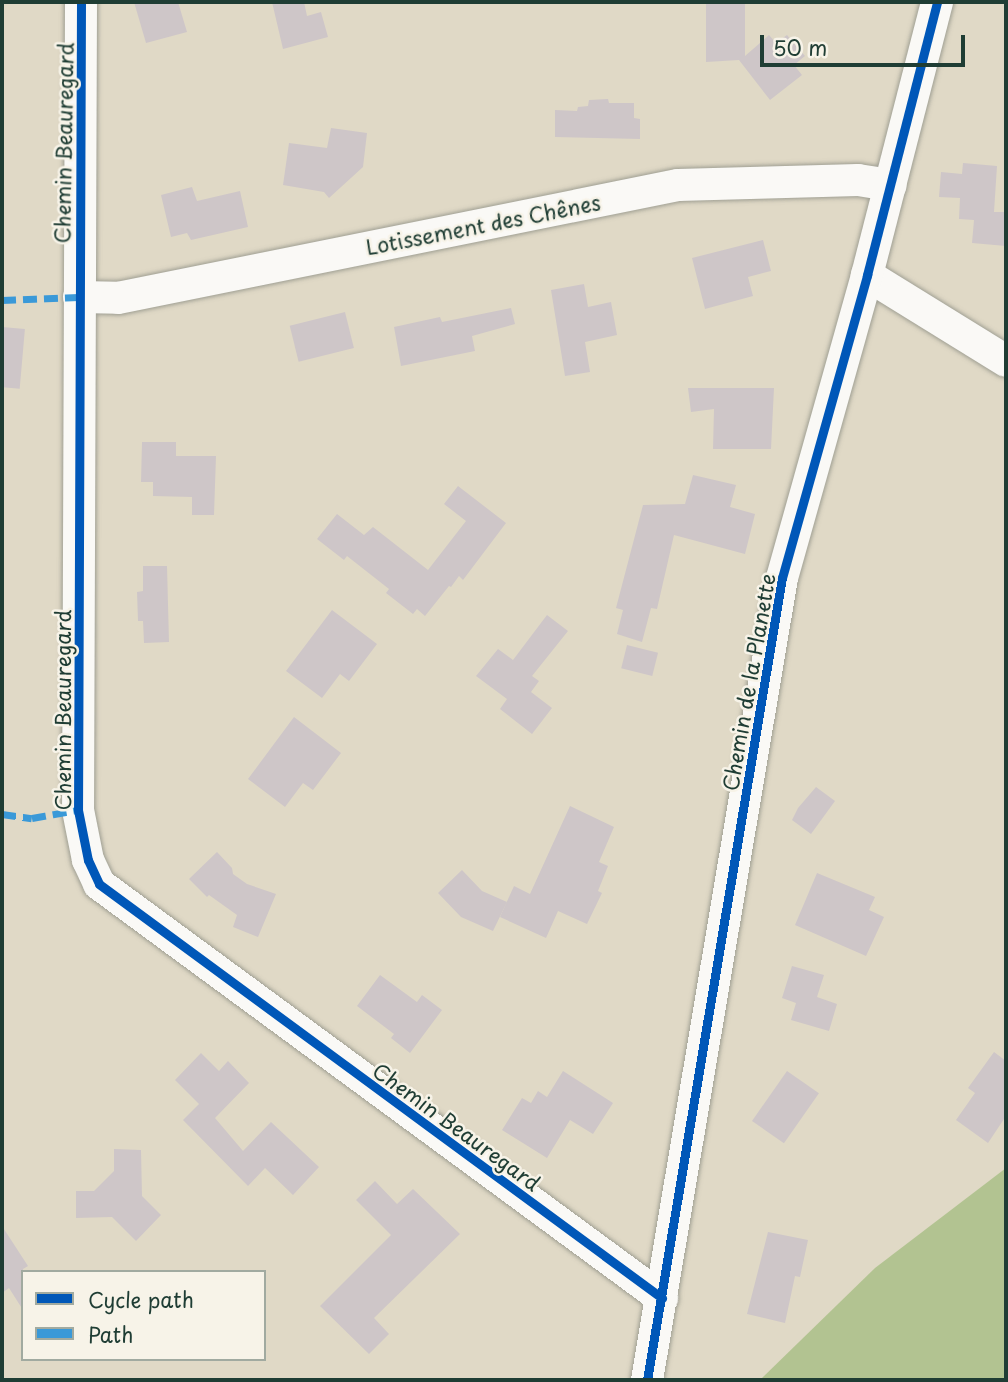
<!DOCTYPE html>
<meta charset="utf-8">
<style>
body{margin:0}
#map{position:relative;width:1008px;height:1382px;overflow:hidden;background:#e0d9c6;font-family:"Playpen Sans",sans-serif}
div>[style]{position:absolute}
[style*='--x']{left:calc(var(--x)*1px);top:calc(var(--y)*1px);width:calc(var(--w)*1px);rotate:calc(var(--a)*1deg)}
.forest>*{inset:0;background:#b2c391}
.building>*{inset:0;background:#cec6c8;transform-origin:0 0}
.roads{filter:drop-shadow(0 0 2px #9f9f93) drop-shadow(0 0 2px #9f9f93)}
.street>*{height:32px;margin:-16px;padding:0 16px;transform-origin:16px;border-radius:16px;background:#faf9f6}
.quiet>*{height:7px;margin-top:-3.5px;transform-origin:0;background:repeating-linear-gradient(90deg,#3a99d8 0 14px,transparent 0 21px)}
.cycleway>*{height:9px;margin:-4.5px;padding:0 4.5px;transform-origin:4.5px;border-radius:4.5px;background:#0057b8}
span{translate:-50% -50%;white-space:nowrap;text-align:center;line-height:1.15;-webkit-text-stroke:5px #f7f3e8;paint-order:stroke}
.street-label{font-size:21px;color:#1f3d34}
.frame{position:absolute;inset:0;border:4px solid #1f3d34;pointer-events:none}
.legend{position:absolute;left:21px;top:1270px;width:245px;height:91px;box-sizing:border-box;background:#f7f3e8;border:2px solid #a1aaa0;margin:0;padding:9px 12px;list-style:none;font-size:21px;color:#1f3d34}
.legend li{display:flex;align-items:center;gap:14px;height:35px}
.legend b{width:35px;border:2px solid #a1aaa0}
.scale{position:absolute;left:760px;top:35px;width:205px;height:32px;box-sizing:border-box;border:4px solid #1f3d34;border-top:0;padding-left:9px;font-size:21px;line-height:24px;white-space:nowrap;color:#1f3d34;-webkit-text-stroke:5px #f7f3e8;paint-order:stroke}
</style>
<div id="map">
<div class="forest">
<i style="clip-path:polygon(1006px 1168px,1006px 1380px,760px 1380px,875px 1268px)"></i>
</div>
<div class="building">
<i style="clip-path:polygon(134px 2px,178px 2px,187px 32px,146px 43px)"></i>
<i style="clip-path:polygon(272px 2px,304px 2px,307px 16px,321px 12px,328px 37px,283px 49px)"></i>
<i style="clip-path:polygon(706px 2px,745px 2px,745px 56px,769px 35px,776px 43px,787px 35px,805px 56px,794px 65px,802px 75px,770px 100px,739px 60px,706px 62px)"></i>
<i style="clip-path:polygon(608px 99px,609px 103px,634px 103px,634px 118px,640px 119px,640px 139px,555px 137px,555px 110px,577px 111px,578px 107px,588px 106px,589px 100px)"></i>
<i style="clip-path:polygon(331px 128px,367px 133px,363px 167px,329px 198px,324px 192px,283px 185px,289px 143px,327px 148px)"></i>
<i style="clip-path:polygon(963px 163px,997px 166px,994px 212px,1006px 212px,1006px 246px,972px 243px,974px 220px,959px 219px,960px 198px,939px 197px,941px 172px,962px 174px)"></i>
<i style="clip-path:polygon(192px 187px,197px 201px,240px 191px,248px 227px,191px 240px,187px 233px,171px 237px,161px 195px)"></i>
<i style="clip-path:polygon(763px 240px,771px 271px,748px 277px,753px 296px,705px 309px,692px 258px)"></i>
<i style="clip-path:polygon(584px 284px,588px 307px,611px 302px,617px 335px,585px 342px,590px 372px,565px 376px,551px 290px)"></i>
<i style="clip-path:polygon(511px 308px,515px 324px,472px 336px,475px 351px,401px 366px,394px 327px,440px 317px,442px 322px)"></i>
<i style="left:345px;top:312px;width:37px;height:57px;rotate:76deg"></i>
<i style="left:2px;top:327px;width:23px;height:60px;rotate:5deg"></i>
<i style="clip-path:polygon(688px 388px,774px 388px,771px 449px,713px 449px,714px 409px,691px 412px)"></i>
<i style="clip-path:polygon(142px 442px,176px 442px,176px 456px,216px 456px,214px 515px,192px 515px,192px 497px,153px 496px,153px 482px,141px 482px)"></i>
<i style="clip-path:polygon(693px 475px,736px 485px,730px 507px,755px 514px,745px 554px,674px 535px,657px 609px,651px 608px,642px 642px,617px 634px,623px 610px,616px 608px,643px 505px,685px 504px)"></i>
<i style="clip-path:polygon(458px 486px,506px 523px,463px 580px,459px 576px,451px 587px,449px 586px,425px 616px,417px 609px,413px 614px,386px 593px,389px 589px,347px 556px,344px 560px,317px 539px,337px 514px,364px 535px,373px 527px,428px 570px,466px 521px,444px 504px)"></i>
<i style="clip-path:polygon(143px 566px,167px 566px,169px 642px,144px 643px,143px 621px,138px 621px,137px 592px,143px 591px)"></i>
<i style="clip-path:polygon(332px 610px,377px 644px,349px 681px,340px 674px,322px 698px,286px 671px)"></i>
<i style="clip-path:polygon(547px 615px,568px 631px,532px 676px,539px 681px,531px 692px,552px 708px,532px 734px,500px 709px,507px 699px,476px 676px,498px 649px,513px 660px)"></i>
<i style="left:627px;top:645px;width:32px;height:24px;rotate:14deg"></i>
<i style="clip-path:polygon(294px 717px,341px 753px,313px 790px,303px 783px,285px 807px,248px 779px)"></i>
<i style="clip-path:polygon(816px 787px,835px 801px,811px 834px,792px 820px,798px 808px)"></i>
<i style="clip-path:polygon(570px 806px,614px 827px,599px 862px,608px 866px,598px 891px,602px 893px,587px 924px,558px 911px,546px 938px,500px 917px,514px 886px,530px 894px)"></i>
<i style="clip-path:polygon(217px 852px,232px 868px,233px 874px,247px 884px,276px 894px,258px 937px,233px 927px,237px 915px,209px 895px,207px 897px,189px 879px)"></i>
<i style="clip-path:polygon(462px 870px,482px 891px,507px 902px,493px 931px,461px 917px,438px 893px)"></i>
<i style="clip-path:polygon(817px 873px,875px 897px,869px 910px,884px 917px,866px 956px,795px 925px)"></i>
<i style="clip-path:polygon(792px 966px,824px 975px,817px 997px,837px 1004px,829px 1031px,791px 1020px,796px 1003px,782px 998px)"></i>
<i style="clip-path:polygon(380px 975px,417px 1002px,422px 995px,442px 1010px,410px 1053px,391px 1038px,394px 1034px,357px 1006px)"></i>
<i style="clip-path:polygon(994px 1052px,1006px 1061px,1006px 1116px,988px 1143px,956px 1120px,975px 1093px,968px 1088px)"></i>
<i style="clip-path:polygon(201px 1053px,219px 1071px,228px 1061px,249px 1083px,215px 1118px,243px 1151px,271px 1122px,319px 1167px,293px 1195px,265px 1168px,248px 1186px,183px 1120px,199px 1104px,175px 1080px)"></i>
<i style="clip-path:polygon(563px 1071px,613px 1103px,593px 1134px,570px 1120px,547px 1158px,502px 1130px,522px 1098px,531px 1103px,538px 1091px,547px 1097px)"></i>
<i style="left:787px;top:1071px;width:39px;height:61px;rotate:35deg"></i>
<i style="clip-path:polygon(114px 1149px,141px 1150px,142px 1196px,161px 1215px,136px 1241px,112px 1217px,76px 1218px,76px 1191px,94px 1191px,114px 1171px)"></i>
<i style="clip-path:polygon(375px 1181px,397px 1204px,413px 1189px,460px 1234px,374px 1318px,389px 1334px,369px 1354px,320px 1306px,391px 1235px,356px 1200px)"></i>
<i style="clip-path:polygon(2px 1226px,28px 1266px,23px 1269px,23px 1310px,9px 1288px,2px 1293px)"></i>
<i style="clip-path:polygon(768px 1232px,808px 1240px,800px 1277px,795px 1276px,785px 1323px,747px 1314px)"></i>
</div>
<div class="roads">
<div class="street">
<i style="--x:81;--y:2;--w:808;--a:90.21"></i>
<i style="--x:78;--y:810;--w:51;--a:78.7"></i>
<i style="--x:88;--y:860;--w:26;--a:65"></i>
<i style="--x:99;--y:884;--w:699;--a:36.33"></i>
<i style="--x:867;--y:275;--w:163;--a:31.7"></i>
<i style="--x:79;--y:297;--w:39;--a:1"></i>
<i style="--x:118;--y:298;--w:571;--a:-11.41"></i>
<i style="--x:678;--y:185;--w:180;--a:-1.6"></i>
<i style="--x:858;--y:180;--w:33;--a:9"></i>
<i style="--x:647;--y:1380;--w:813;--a:-80.45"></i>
<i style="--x:782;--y:578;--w:315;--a:-74.3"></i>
<i style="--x:867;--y:275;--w:282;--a:-75.6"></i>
</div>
</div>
<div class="quiet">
<i style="--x:2;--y:300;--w:77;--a:-2.2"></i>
<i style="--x:2;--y:814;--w:30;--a:8"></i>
<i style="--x:32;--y:818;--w:47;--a:-9.9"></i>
</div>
<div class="cycleway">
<i style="--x:81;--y:2;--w:808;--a:90.21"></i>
<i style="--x:78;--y:810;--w:51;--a:78.7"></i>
<i style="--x:88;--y:860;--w:26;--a:65"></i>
<i style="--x:99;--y:884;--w:699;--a:36.33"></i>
<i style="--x:647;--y:1380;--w:813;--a:-80.45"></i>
<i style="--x:782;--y:578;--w:315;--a:-74.3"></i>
<i style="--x:867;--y:275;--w:282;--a:-75.6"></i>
</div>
<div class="street-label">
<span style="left:63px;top:143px;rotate:-89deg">Chemin Beauregard</span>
<span style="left:483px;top:224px;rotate:-11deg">Lotissement des Chênes</span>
<span style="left:748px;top:682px;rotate:-80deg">Chemin de la Planette</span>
<span style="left:62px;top:710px;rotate:-90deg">Chemin Beauregard</span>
<span style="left:457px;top:1126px;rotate:36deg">Chemin Beauregard</span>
</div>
<div class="frame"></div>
<ul class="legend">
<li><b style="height:9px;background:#0057b8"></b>Cycle path</li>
<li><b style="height:9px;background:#3a99d8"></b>Path</li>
</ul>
<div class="scale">50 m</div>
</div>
